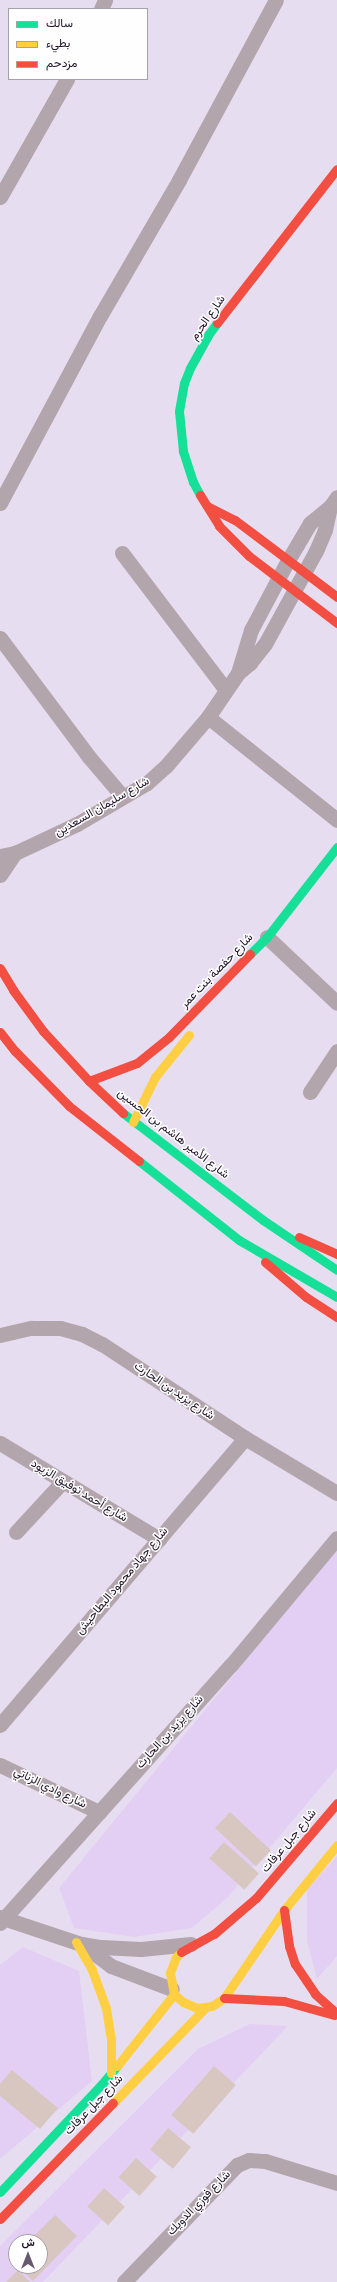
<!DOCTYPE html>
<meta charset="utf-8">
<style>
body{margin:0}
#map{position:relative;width:337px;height:2282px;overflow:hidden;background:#e7ddf0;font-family:"Source Sans 3",Vazirmatn,sans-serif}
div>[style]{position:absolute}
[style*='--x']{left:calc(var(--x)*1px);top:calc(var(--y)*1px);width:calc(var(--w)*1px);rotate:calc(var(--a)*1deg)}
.built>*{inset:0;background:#e3cff4}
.building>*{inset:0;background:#d8c7c0;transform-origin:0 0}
.street>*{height:15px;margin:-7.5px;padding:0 7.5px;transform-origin:7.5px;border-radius:7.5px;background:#b2a5ab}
.fast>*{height:9px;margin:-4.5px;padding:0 4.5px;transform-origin:4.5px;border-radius:4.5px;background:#16e098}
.slow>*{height:9px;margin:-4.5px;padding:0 4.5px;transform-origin:4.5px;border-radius:4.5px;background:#ffcf43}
.jam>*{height:9px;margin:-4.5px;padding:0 4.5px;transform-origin:4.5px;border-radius:4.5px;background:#f24e42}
span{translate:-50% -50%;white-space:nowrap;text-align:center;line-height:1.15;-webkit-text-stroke:3px #fefefe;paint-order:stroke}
.street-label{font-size:12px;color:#201429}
.legend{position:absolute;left:8px;top:8px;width:140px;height:72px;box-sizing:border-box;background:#fefefe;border:1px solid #a5a0a9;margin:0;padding:5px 7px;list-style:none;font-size:12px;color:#201429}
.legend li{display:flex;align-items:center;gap:8px;height:20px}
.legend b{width:20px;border:1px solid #a5a0a9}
.north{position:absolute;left:8px;top:2234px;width:40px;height:40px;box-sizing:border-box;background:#fefefe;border:1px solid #a5a0a9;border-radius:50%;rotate:0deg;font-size:11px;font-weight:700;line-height:16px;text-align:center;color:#201429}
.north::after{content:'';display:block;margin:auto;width:14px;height:18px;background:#665a6f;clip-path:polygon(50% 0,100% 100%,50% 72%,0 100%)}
</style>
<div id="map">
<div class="built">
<i style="clip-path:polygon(337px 1549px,337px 1768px,228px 1897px,192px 1928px,134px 1937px,74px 1928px,59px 1888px)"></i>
<i style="clip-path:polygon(337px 1856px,337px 1956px,317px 1979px,307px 1941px,307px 1889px)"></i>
<i style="clip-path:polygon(23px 1947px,79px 1971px,92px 2081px,0 2159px,0 1965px)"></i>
<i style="clip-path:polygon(evenodd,250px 2024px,288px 2026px,43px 2282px,0 2282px,0 2246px,198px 2049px,250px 2024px,16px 2242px,40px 2242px,40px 2266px,16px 2266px,16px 2242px)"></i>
</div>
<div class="building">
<i style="left:230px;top:1812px;width:56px;height:22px;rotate:43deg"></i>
<i style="left:224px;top:1842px;width:47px;height:22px;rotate:42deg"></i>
<i style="left:214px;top:2066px;width:29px;height:65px;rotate:41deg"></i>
<i style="clip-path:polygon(12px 2070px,58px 2108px,40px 2129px,0 2096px,0 2084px)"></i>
<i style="left:168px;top:2128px;width:30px;height:28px;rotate:40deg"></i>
<i style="left:136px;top:2158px;width:28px;height:26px;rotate:42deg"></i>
<i style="left:104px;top:2188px;width:28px;height:25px;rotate:42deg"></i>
<i style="clip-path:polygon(55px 2215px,77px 2236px,33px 2281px,18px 2266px,40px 2266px,40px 2242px,28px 2242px)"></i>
<i style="clip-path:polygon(16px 2254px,16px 2264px,11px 2259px)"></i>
<i style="clip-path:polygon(18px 2270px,30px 2282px,6px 2282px)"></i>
</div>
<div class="street">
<i style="--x:101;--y:9;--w:10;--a:-66"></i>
<i style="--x:0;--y:197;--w:136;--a:-60.4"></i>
<i style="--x:0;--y:503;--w:212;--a:-61.9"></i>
<i style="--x:100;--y:316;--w:157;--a:-59.8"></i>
<i style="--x:179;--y:180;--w:204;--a:-61.7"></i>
<i style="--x:122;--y:553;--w:172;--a:52.8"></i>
<i style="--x:0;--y:638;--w:149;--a:53.2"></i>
<i style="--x:89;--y:757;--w:52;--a:49.6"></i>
<i style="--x:238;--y:673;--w:45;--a:-73.2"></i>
<i style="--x:251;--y:630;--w:77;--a:-62.1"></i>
<i style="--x:287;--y:562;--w:45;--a:-59.5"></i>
<i style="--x:310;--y:523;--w:26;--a:-39"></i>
<i style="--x:330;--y:507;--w:12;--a:-55"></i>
<i style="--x:208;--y:717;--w:165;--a:38.6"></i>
<i style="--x:0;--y:856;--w:15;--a:-11"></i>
<i style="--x:15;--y:853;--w:68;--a:-25.1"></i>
<i style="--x:77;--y:824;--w:81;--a:-30.4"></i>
<i style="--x:147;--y:783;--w:25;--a:-42"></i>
<i style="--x:166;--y:766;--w:65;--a:-49.4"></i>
<i style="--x:208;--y:717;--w:53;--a:-55.7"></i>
<i style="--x:238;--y:673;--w:16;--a:-40"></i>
<i style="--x:250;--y:663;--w:24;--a:-52"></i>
<i style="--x:265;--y:644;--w:106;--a:-61.3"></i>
<i style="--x:316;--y:551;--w:23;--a:-67"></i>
<i style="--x:325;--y:530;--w:24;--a:-78"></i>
<i style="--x:0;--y:875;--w:27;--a:-56"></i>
<i style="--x:267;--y:937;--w:96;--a:43.3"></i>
<i style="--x:310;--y:1092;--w:49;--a:-56.6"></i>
<i style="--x:0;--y:1335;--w:32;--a:-13"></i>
<i style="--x:31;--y:1328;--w:29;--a:0"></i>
<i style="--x:60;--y:1328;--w:23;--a:15"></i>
<i style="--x:82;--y:1334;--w:22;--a:27"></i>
<i style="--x:102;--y:1344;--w:171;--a:33.3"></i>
<i style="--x:245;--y:1438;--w:107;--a:30.9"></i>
<i style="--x:0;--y:1443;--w:186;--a:31.1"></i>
<i style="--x:16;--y:1532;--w:69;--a:-47.3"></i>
<i style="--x:0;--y:1725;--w:377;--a:-49.5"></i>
<i style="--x:0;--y:1765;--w:110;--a:25.4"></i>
<i style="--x:0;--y:1917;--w:85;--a:18.4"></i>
<i style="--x:81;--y:1944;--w:20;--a:9"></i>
<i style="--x:101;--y:1947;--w:40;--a:2.9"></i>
<i style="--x:141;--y:1949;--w:50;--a:-5.7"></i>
<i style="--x:0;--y:1923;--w:346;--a:-48.2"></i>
<i style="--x:231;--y:1665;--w:165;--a:-50.2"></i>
<i style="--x:82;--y:1944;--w:36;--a:37"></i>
<i style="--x:111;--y:1966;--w:65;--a:20.7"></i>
<i style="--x:124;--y:2282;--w:163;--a:-46"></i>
<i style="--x:237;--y:2165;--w:13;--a:-23"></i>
<i style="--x:249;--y:2160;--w:16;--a:4"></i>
<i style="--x:265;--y:2161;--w:75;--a:17"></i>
</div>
<div class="fast">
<i style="--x:200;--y:495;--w:15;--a:-118"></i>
<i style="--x:193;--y:482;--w:33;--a:-108"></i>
<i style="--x:183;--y:451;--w:40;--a:-95.7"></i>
<i style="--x:179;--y:411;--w:28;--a:-80"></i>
<i style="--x:184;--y:383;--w:16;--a:-68"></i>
<i style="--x:190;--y:368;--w:38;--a:-61"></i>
<i style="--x:208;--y:335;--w:15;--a:-53"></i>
<i style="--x:250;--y:954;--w:24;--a:-45"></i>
<i style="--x:267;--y:937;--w:114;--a:-52.1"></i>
<i style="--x:123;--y:1113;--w:176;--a:37.4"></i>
<i style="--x:263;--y:1220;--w:89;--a:34"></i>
<i style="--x:139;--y:1161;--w:127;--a:38.3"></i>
<i style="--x:239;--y:1240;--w:113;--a:30.2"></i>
<i style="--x:0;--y:2192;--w:147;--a:-46.7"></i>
<i style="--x:101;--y:2085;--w:25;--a:-50"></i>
</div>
<div class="slow">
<i style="--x:133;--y:1122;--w:50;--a:-63.9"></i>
<i style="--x:155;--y:1077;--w:54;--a:-51"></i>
<i style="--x:76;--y:1942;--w:32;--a:60"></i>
<i style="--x:92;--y:1970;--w:40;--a:69.8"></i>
<i style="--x:106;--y:2008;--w:32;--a:81"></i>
<i style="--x:111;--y:2040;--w:33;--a:90"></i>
<i style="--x:181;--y:1952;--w:7;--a:135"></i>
<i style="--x:176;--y:1957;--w:17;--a:111"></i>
<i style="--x:170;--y:1973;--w:21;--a:79"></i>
<i style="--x:174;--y:1994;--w:12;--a:42"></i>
<i style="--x:183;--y:2002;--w:15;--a:23"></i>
<i style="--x:197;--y:2008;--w:15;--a:-8"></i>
<i style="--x:212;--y:2006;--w:14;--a:-34"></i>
<i style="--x:224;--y:1998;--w:107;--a:-55.7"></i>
<i style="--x:284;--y:1910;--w:84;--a:-50.8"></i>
<i style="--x:117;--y:2066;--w:92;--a:-51.6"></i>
<i style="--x:113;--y:2103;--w:132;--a:-45.9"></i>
</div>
<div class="jam">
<i style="--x:217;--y:323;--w:195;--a:-52.1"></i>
<i style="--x:200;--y:495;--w:36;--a:58"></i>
<i style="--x:219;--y:526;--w:42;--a:45"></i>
<i style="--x:249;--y:556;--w:111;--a:37.3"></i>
<i style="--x:207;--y:506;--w:31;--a:27"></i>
<i style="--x:235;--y:520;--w:128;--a:37"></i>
<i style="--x:0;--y:968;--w:26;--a:59"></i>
<i style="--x:13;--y:990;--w:51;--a:53.8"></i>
<i style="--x:43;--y:1031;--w:68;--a:47.4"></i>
<i style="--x:89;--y:1081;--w:47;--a:43.3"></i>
<i style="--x:0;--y:1032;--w:24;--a:52"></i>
<i style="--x:15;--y:1051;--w:77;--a:45.5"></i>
<i style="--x:69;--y:1106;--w:89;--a:38.2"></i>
<i style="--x:89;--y:1081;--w:51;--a:-20.6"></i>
<i style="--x:137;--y:1063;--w:41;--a:-39.1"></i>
<i style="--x:169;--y:1037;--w:116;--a:-45.7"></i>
<i style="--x:299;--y:1237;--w:42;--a:24.1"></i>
<i style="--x:265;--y:1262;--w:54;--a:40.5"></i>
<i style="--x:306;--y:1297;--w:37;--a:33"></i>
<i style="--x:284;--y:1910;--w:36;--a:82"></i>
<i style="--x:289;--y:1946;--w:19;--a:72"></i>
<i style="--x:295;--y:1964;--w:36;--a:56"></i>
<i style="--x:315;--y:1994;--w:30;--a:42"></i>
<i style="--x:181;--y:1952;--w:38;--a:-29"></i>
<i style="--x:214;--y:1934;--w:55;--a:-40.6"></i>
<i style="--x:256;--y:1898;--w:125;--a:-49.5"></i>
<i style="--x:224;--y:1998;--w:60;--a:2.9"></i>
<i style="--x:284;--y:2001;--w:52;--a:15.6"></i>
<i style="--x:0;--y:2219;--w:162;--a:-45.8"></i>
</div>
<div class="street-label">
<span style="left:208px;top:318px;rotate:-55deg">شارع الحرم</span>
<span style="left:102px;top:807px;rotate:-30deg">شارع سليمان السعدين</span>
<span style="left:217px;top:971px;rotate:-46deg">شارع حفصة بنت عمر</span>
<span style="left:173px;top:1134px;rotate:38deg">شارع الأمير هاشم بن الحسين</span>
<span style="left:174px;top:1391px;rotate:34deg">شارع يزيد بن الحارث</span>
<span style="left:79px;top:1491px;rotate:31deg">شارع أحمد توفيق الزيود</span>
<span style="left:122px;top:1581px;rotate:-50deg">شارع جهاد محمود البطاحيش</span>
<span style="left:170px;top:1732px;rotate:-48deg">شارع يزيد بن الحارث</span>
<span style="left:50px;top:1788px;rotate:26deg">شارع وادي الزناتي</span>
<span style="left:289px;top:1841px;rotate:-50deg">شارع جبل عرفات</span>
<span style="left:94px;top:2105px;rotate:-46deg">شارع جبل عرفات</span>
<span style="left:199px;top:2203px;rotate:-46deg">شارع فوزي الدويك</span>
</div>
<ul class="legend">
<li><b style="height:5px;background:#16e098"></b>سالك</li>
<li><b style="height:5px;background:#ffcf43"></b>بطيء</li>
<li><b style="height:5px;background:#f24e42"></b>مزدحم</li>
</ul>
<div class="north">ش</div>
</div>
